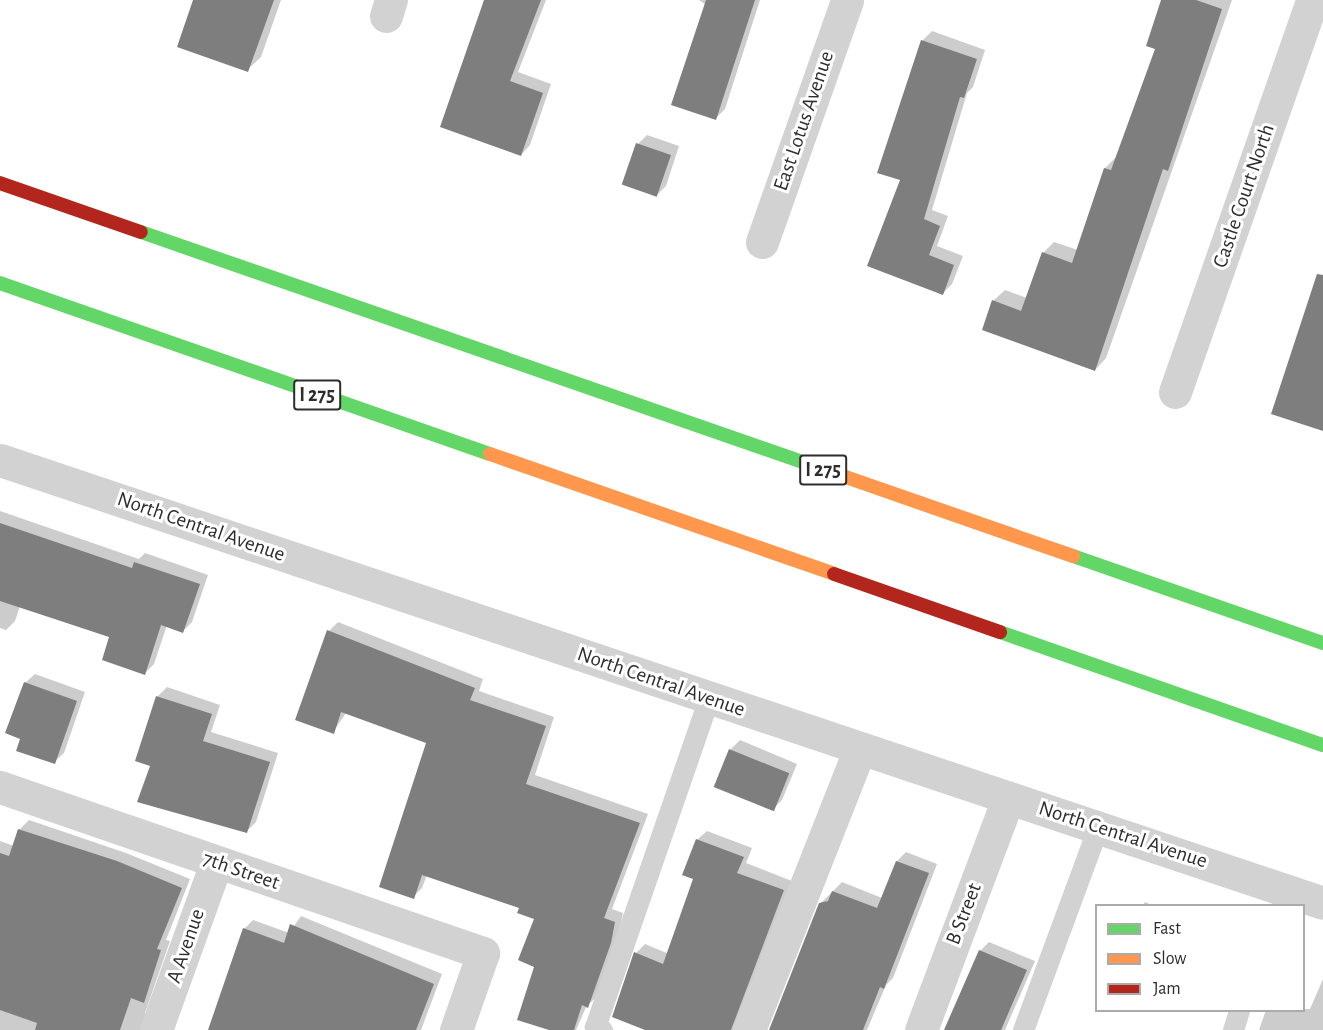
<!DOCTYPE html>
<style>
body{margin:0}
#map{position:relative;width:1323px;height:1030px;overflow:hidden;background:#fff;font-family:"Alegreya Sans",sans-serif}
div>[style]{position:absolute}
[style*='--x']{left:calc(var(--x)*1px);top:calc(var(--y)*1px);width:calc(var(--w)*1px);rotate:calc(var(--a)*1deg)}
.shadow>*{inset:0;background:#0003}
.building>*{inset:0;background:#7e7e7e;transform-origin:0 0}
.lane>*{height:21px;margin:-10.5px;padding:0 10.5px;transform-origin:10.5px;border-radius:10.5px;background:#d2d2d2}
.street>*{height:33px;margin:-16.5px;padding:0 16.5px;transform-origin:16.5px;border-radius:16.5px;background:#d2d2d2}
.fast>*{height:14px;margin:-7px;padding:0 7px;transform-origin:7px;border-radius:7px;background:#63d668}
.slow>*{height:14px;margin:-7px;padding:0 7px;transform-origin:7px;border-radius:7px;background:#ff974d}
.jam>*{height:14px;margin:-7px;padding:0 7px;transform-origin:7px;border-radius:7px;background:#b3261e}
span{translate:-50% -50%;white-space:nowrap;text-align:center;line-height:1.15;-webkit-text-stroke:6px #fff;paint-order:stroke}
.shield-label span{padding:2px 4px;background:#fff;border:2px solid;border-radius:4px;-webkit-text-stroke-width:0}
.shield-label{font-size:20px;color:#2d2d2d;font-weight:700}
.street-label{font-size:21px;color:#2d2d2d}
.legend{position:absolute;left:1095px;top:904px;width:210px;height:108px;box-sizing:border-box;background:#fff;border:2px solid #ababab;margin:0;padding:8px 10px;list-style:none;font-size:18px;color:#2d2d2d}
.legend li{display:flex;align-items:center;gap:12px;height:30px}
.legend b{width:30px;border:2px solid #ababab}
</style>
<div id="map">
<div class="shadow">
<i style="clip-path:polygon(195px 0,281px 0,261px 57px,247px 70px)"></i>
<i style="clip-path:polygon(487px 0,546px 0,518px 72px,551px 84px,530px 145px,521px 155px)"></i>
<i style="clip-path:polygon(699px 0,760px 0,725px 109px,715px 119px,706px 5px)"></i>
<i style="clip-path:polygon(1162px 0,1232px 0,1106px 358px,1095px 370px,993px 301px,1005px 290px,1027px 298px,1043px 253px,1054px 242px,1078px 250px,1105px 168px,1116px 157px,1157px 48px)"></i>
<i style="clip-path:polygon(932px 31px,985px 50px,973px 87px,967px 93px,932px 210px,948px 216px,937px 246px,963px 256px,952px 284px,942px 294px,902px 179px,922px 41px)"></i>
<i style="clip-path:polygon(647px 135px,679px 146px,666px 186px,657px 195px,638px 144px)"></i>
<i style="clip-path:polygon(0 511px,139px 559px,145px 553px,208px 575px,192px 622px,183px 631px,167px 625px,154px 664px,145px 673px,111px 636px,20px 606px,15px 621px,6px 630px,0 628px)"></i>
<i style="clip-path:polygon(338px 622px,483px 679px,479px 691px,554px 717px,535px 775px,648px 814px,612px 909px,623px 913px,619px 932px,597px 997px,587px 1005px,576px 1030px,554px 1030px,536px 966px,536px 918px,521px 907px,427px 875px,422px 888px,413px 897px,428px 743px,346px 713px,333px 732px,329px 631px)"></i>
<i style="clip-path:polygon(35px 674px,85px 692px,64px 753px,54px 762px,22px 738px,25px 683px)"></i>
<i style="clip-path:polygon(167px 687px,220px 705px,211px 732px,278px 753px,256px 822px,247px 831px,151px 765px,136px 760px,158px 696px)"></i>
<i style="clip-path:polygon(740px 740px,797px 764px,782px 800px,772px 810px,715px 786px,731px 749px)"></i>
<i style="clip-path:polygon(29px 820px,126px 853px,190px 879px,166px 940px,170px 941px,145px 1013px,150px 1030px,0 1030px,0 841px,14px 846px,19px 830px)"></i>
<i style="clip-path:polygon(707px 831px,752px 848px,746px 863px,792px 881px,743px 1030px,647px 1030px,636px 953px,645px 944px,669px 954px,695px 878px,697px 840px)"></i>
<i style="clip-path:polygon(906px 852px,937px 864px,893px 978px,886px 985px,867px 1030px,771px 1030px,820px 904px,842px 882px,882px 898px,897px 861px)"></i>
<i style="clip-path:polygon(1145px 902px,1154px 906px,1142px 906px)"></i>
<i style="clip-path:polygon(301px 916px,442px 974px,421px 1030px,209px 1030px,244px 929px,253px 920px,289px 933px)"></i>
<i style="clip-path:polygon(989px 942px,1035px 961px,1005px 1030px,947px 1030px,980px 951px)"></i>
<i style="clip-path:polygon(1323px 979px,1323px 1030px,1259px 1030px,1266px 1010px,1310px 1009px)"></i>
</div>
<div class="building">
<i style="clip-path:polygon(193px 0,274px 0,248px 72px,177px 47px)"></i>
<i style="clip-path:polygon(484px 0,541px 0,510px 81px,543px 93px,521px 156px,440px 127px)"></i>
<i style="clip-path:polygon(706px 0,755px 0,716px 120px,671px 105px)"></i>
<i style="clip-path:polygon(1161px 0,1196px 0,1222px 9px,1168px 171px,1163px 169px,1095px 371px,982px 330px,992px 300px,1021px 311px,1042px 252px,1072px 263px,1104px 168px,1111px 170px,1155px 49px,1146px 46px)"></i>
<i style="clip-path:polygon(921px 40px,977px 59px,964px 98px,960px 97px,924px 219px,940px 226px,929px 255px,954px 265px,943px 295px,867px 266px,900px 180px,877px 173px)"></i>
<i style="left:636px;top:143px;width:37px;height:44px;rotate:19deg"></i>
<i style="clip-path:polygon(1317px 274px,1323px 275px,1323px 431px,1271px 414px)"></i>
<i style="clip-path:polygon(0 523px,132px 568px,134px 562px,200px 584px,183px 633px,161px 625px,145px 675px,102px 660px,109px 637px,0 601px)"></i>
<i style="clip-path:polygon(327px 630px,475px 688px,470px 700px,546px 726px,526px 784px,640px 823px,604px 918px,615px 922px,611px 943px,588px 1008px,582px 1005px,574px 1030px,549px 1030px,517px 1020px,534px 967px,518px 960px,534px 919px,517px 913px,519px 908px,422px 875px,414px 899px,379px 887px,426px 743px,341px 712px,334px 734px,295px 720px)"></i>
<i style="clip-path:polygon(24px 682px,77px 701px,55px 764px,16px 751px,20px 739px,5px 733px)"></i>
<i style="clip-path:polygon(156px 696px,212px 714px,203px 741px,270px 762px,247px 833px,137px 802px,150px 766px,135px 761px)"></i>
<i style="left:729px;top:749px;width:65px;height:41px;rotate:22deg"></i>
<i style="clip-path:polygon(18px 829px,117px 861px,182px 888px,157px 949px,161px 950px,144px 1003px,131px 998px,120px 1030px,35px 1030px,37px 1023px,0 1010px,0 853px,9px 856px)"></i>
<i style="clip-path:polygon(696px 839px,744px 857px,737px 873px,784px 890px,731px 1030px,645px 1030px,612px 1017px,634px 952px,663px 964px,693px 879px,682px 875px)"></i>
<i style="clip-path:polygon(896px 861px,929px 873px,884px 989px,880px 987px,863px 1030px,769px 1030px,819px 903px,828px 901px,832px 891px,877px 908px)"></i>
<i style="clip-path:polygon(290px 924px,434px 984px,416px 1030px,208px 1030px,243px 928px,284px 943px)"></i>
<i style="clip-path:polygon(979px 950px,1027px 970px,1001px 1030px,944px 1030px)"></i>
</div>
<div class="lane">
<i style="--x:602;--y:1030;--w:8;--a:-157"></i>
<i style="--x:595;--y:1027;--w:348;--a:-70.9"></i>
<i style="--x:1023;--y:1030;--w:216;--a:-69.7"></i>
<i style="--x:1233;--y:1030;--w:21;--a:-73"></i>
</div>
<div class="street">
<i style="--x:386;--y:16;--w:17;--a:-73"></i>
<i style="--x:762;--y:242;--w:256;--a:-70.6"></i>
<i style="--x:1175;--y:392;--w:415;--a:-70.7"></i>
<i style="--x:0;--y:460;--w:1395;--a:18.51"></i>
<i style="--x:0;--y:787;--w:511;--a:18.97"></i>
<i style="--x:483;--y:953;--w:82;--a:109.3"></i>
<i style="--x:156;--y:1030;--w:177;--a:-70.2"></i>
<i style="--x:749;--y:1030;--w:303;--a:-68.5"></i>
<i style="--x:921;--y:1030;--w:248;--a:-69.4"></i>
</div>
<div class="fast">
<i style="--x:141;--y:232;--w:740;--a:19.17"></i>
<i style="--x:0;--y:283;--w:519;--a:19.24"></i>
<i style="--x:1073;--y:556;--w:265;--a:19.2"></i>
<i style="--x:1000;--y:632;--w:342;--a:19.3"></i>
</div>
<div class="slow">
<i style="--x:490;--y:454;--w:364;--a:19.2"></i>
<i style="--x:840;--y:475;--w:247;--a:19.2"></i>
</div>
<div class="jam">
<i style="--x:0;--y:183;--w:149;--a:19.2"></i>
<i style="--x:834;--y:574;--w:176;--a:19.3"></i>
</div>
<div class="shield-label">
<span style="left:317px;top:395px">I 275</span>
<span style="left:823px;top:470px">I 275</span>
</div>
<div class="street-label">
<span style="left:804px;top:121px;rotate:-71deg">East Lotus Avenue</span>
<span style="left:1244px;top:196px;rotate:-71deg">Castle Court North</span>
<span style="left:201px;top:527px;rotate:19deg">North Central Avenue</span>
<span style="left:661px;top:682px;rotate:19deg">North Central Avenue</span>
<span style="left:1123px;top:835px;rotate:18deg">North Central Avenue</span>
<span style="left:241px;top:871px;rotate:19deg">7th Street</span>
<span style="left:964px;top:914px;rotate:-69deg">B Street</span>
<span style="left:186px;top:946px;rotate:-71deg">A Avenue</span>
</div>
<ul class="legend">
<li><b style="height:8px;background:#63d668"></b>Fast</li>
<li><b style="height:8px;background:#ff974d"></b>Slow</li>
<li><b style="height:8px;background:#b3261e"></b>Jam</li>
</ul>
</div>
